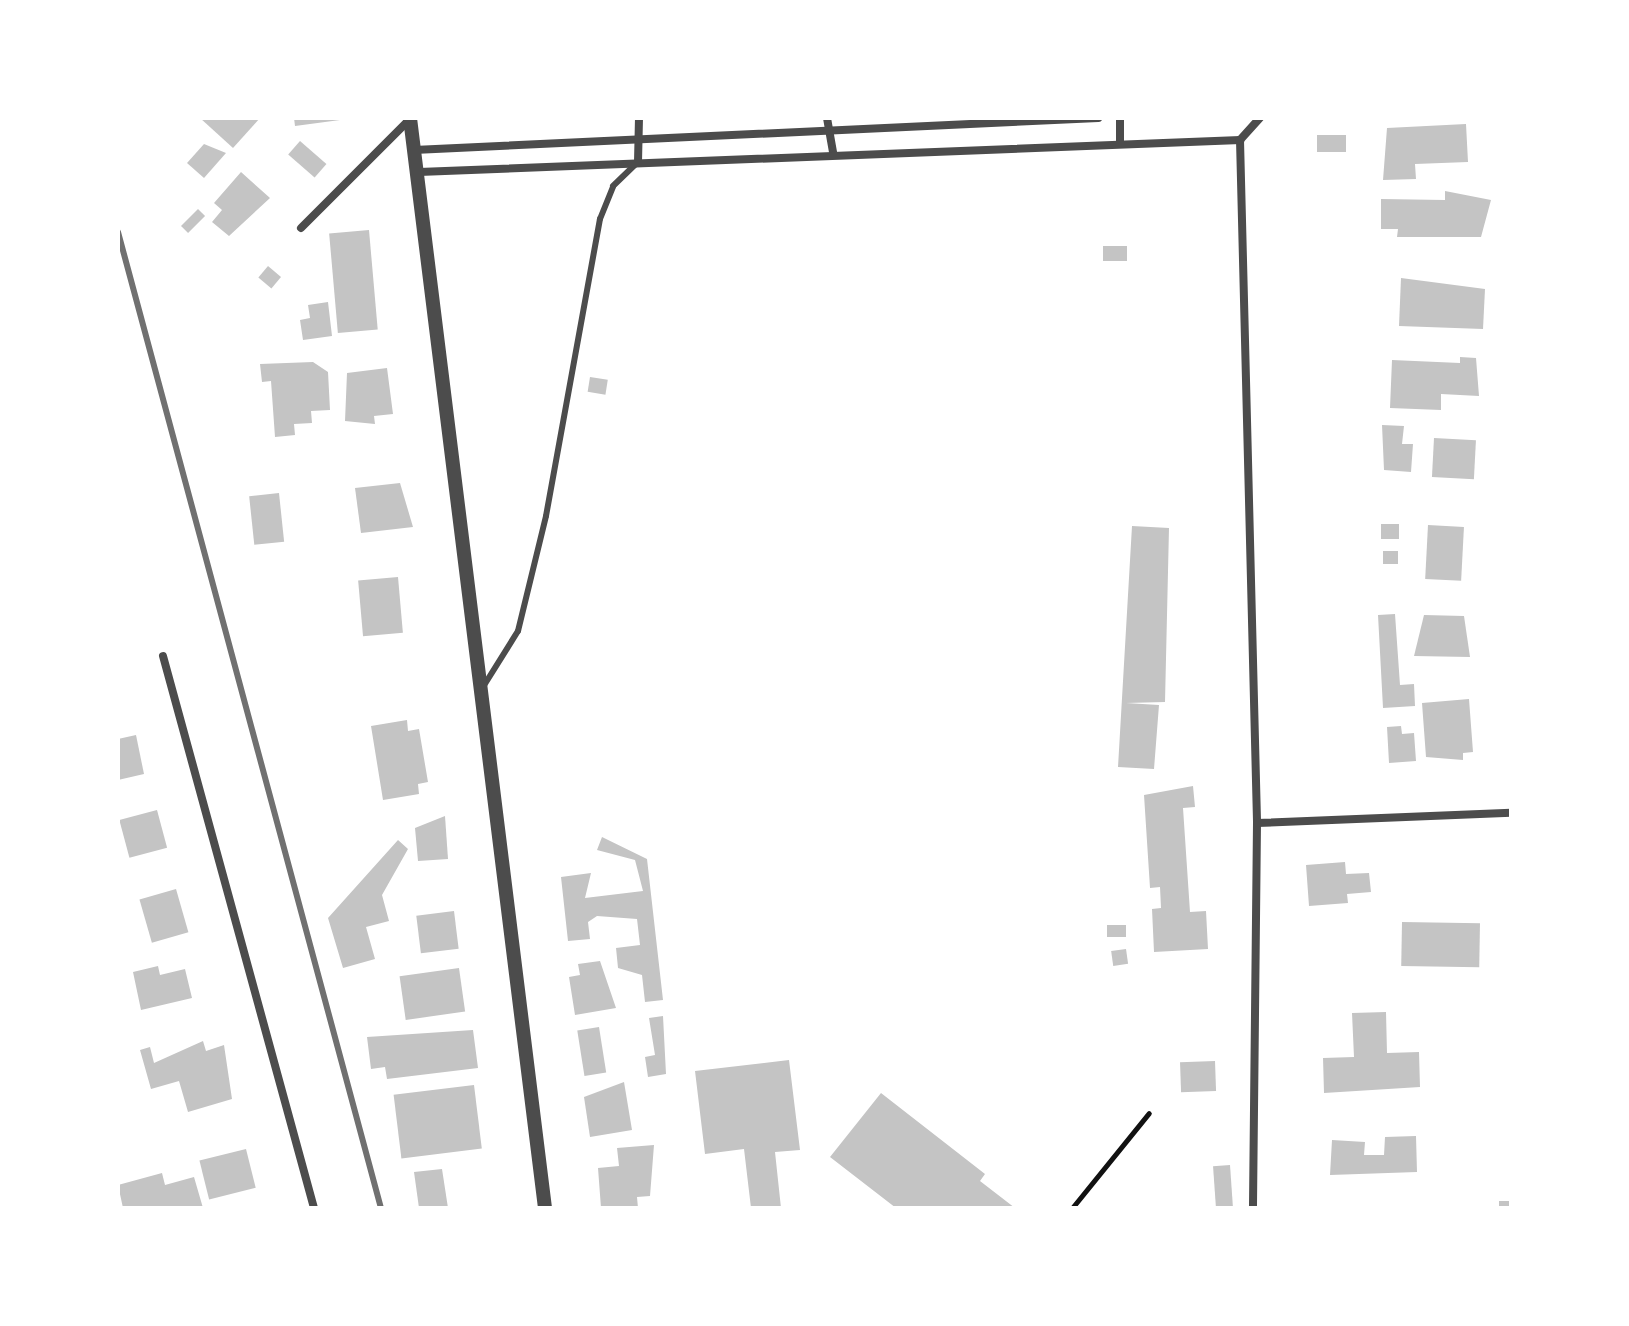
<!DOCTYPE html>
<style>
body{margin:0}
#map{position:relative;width:1629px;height:1326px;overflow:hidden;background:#fff;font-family:Raleway,sans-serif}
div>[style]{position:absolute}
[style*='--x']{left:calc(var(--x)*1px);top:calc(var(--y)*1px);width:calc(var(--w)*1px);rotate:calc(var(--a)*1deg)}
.building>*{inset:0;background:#c4c4c4;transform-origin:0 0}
.path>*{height:5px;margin:-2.5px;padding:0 2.5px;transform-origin:2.5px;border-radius:2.5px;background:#111}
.service>*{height:6px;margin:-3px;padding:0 3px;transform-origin:3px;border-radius:3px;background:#4c4c4c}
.minor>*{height:8px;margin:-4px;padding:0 4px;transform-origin:4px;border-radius:4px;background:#4c4c4c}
.tertiary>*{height:14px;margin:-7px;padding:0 7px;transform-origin:7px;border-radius:7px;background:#4c4c4c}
.rail>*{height:6px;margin:-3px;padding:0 3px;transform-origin:3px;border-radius:3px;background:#707070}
span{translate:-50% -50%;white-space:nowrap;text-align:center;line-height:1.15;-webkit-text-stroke:8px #fff;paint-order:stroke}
.frame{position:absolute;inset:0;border:120px solid #fff;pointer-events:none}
</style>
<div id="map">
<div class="building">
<i style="clip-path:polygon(200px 118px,260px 118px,233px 148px)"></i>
<i style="clip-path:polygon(294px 118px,340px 118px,340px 120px,295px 126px)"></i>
<i style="clip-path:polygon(1466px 124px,1468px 162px,1415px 164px,1416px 179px,1383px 180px,1387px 128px)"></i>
<i style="left:1346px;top:135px;width:17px;height:29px;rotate:90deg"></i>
<i style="left:300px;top:141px;width:35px;height:18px;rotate:41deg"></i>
<i style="clip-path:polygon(204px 144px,226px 153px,204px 178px,187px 163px)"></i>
<i style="clip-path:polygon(241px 172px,270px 198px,229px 236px,212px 222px,222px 210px,214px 203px)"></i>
<i style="clip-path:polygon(1445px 191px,1491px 200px,1481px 237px,1397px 237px,1398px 229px,1381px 229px,1381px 199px,1445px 200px)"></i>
<i style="left:198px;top:209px;width:10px;height:24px;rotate:45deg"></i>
<i style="left:369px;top:230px;width:100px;height:40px;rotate:85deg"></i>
<i style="left:1103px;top:246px;width:24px;height:15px"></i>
<i style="left:268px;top:266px;width:17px;height:15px;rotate:40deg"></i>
<i style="clip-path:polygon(1401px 278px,1485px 289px,1483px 329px,1399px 326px)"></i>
<i style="clip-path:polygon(328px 302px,332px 336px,303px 340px,300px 320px,310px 318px,308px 305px)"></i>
<i style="clip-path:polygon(1460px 357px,1476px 358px,1479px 396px,1441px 394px,1441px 410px,1390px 408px,1392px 360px,1460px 363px)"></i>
<i style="clip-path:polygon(313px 362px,328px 372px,330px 410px,311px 411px,312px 423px,294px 424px,295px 435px,275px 437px,271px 381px,262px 382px,260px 364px)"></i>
<i style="clip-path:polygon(387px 368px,393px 414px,374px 416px,375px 424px,345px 421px,347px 373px)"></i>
<i style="left:590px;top:377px;width:18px;height:15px;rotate:9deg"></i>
<i style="clip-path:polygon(1382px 425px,1404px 426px,1402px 444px,1413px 444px,1411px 472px,1384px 470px)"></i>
<i style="left:1434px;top:438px;width:42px;height:39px;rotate:3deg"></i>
<i style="clip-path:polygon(400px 483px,413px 527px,361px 533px,355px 488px)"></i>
<i style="left:279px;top:493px;width:49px;height:30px;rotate:84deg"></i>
<i style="left:1381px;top:524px;width:18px;height:15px"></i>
<i style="left:1428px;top:525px;width:36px;height:54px;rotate:3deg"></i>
<i style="clip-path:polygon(1132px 526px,1169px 528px,1165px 702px,1126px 703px,1159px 705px,1154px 769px,1118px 767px)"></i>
<i style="left:1383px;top:551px;width:15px;height:13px"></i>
<i style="left:398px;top:577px;width:56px;height:40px;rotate:85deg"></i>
<i style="clip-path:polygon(1395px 614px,1400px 685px,1414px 684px,1415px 706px,1383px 708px,1378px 615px)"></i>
<i style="clip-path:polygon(1424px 615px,1464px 616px,1470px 657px,1414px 656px)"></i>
<i style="clip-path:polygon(1469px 699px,1473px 752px,1463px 753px,1463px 760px,1426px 757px,1422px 703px)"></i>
<i style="clip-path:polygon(407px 720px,408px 731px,419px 729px,428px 782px,418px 784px,419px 794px,383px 800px,371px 726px)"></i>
<i style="clip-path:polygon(1401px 726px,1402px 734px,1414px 733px,1416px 761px,1389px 763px,1387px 727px)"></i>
<i style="clip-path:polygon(136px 735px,144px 774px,118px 780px,118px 739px)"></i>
<i style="clip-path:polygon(1193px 786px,1195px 807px,1183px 808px,1190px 912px,1206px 911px,1208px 949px,1154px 952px,1152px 909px,1161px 908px,1160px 887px,1150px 888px,1144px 795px)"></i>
<i style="left:157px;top:810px;width:39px;height:39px;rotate:75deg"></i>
<i style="clip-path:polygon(445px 816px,448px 859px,418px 861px,415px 828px)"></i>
<i style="clip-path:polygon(602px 837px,647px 859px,663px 1000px,645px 1002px,642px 975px,618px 968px,616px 948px,640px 945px,637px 919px,597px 916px,588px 922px,590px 939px,568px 941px,561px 877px,591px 873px,585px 898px,643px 891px,635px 860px,597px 850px)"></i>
<i style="clip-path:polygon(398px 840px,408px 849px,382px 895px,389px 921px,366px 927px,375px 959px,343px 968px,328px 918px)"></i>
<i style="clip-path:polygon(1345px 862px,1346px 874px,1369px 873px,1371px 892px,1347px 894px,1348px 903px,1309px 906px,1306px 865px)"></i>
<i style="left:176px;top:889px;width:45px;height:38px;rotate:74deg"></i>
<i style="left:454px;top:911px;width:38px;height:38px;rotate:83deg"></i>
<i style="left:1402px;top:922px;width:78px;height:44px;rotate:1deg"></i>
<i style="left:1126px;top:925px;width:12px;height:19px;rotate:90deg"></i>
<i style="left:1126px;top:949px;width:15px;height:15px;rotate:82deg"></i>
<i style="clip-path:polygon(600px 961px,616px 1008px,575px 1015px,569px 977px,580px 975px,578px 964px)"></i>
<i style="clip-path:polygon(158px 966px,160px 975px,185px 969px,192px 998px,141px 1010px,133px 972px)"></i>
<i style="left:459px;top:968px;width:44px;height:60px;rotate:82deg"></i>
<i style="clip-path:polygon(1386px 1012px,1387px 1053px,1419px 1052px,1420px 1087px,1324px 1093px,1323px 1058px,1354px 1057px,1352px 1013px)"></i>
<i style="clip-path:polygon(663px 1016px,666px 1074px,648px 1077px,645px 1057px,655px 1055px,649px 1018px)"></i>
<i style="left:599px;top:1027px;width:46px;height:22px;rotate:81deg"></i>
<i style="clip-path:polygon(473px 1030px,478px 1068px,387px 1079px,385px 1067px,371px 1069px,367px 1037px)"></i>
<i style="clip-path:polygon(203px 1041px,206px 1051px,224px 1045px,232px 1099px,188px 1112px,179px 1081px,151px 1089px,140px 1050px,150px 1047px,154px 1063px)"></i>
<i style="clip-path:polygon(789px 1060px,800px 1150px,775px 1152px,781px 1208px,751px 1208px,744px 1149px,705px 1154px,695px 1071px)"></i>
<i style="left:1215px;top:1061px;width:30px;height:35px;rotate:88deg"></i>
<i style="clip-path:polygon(624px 1082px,632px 1130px,590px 1137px,584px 1097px)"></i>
<i style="left:474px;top:1085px;width:64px;height:81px;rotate:83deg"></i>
<i style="clip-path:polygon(881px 1093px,985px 1174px,980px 1181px,1015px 1208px,896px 1208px,830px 1157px)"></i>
<i style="clip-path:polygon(1416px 1136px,1417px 1172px,1330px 1175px,1332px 1140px,1365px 1142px,1364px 1155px,1384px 1155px,1385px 1137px)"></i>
<i style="clip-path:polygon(654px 1145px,650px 1196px,637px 1197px,638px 1208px,601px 1208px,598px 1168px,619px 1166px,617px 1148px)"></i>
<i style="left:246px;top:1149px;width:40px;height:48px;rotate:76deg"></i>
<i style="left:1230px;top:1165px;width:43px;height:17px;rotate:86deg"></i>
<i style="clip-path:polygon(442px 1169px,448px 1208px,419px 1208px,414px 1172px)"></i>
<i style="clip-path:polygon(162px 1173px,165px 1185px,194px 1177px,203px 1208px,123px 1208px,118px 1185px)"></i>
<i style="left:1499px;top:1201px;width:12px;height:7px"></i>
</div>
<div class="path">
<i style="--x:1072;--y:1208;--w:122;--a:-51"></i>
</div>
<div class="service">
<i style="--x:483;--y:687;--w:66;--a:-58"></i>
<i style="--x:518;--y:631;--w:118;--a:-76.3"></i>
<i style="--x:546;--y:516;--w:302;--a:-79.7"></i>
<i style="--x:600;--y:219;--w:35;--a:-68"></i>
<i style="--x:613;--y:186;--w:32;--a:-44"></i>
</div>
<div class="minor">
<i style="--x:827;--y:118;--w:35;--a:80"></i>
<i style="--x:1120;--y:118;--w:26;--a:90"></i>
<i style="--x:1240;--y:140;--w:683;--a:88.57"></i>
<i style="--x:1257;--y:823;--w:385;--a:90.6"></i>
<i style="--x:414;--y:150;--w:685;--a:-2.68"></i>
<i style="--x:638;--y:162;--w:44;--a:-88.7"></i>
<i style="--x:419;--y:172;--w:822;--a:-2.23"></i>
<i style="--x:1240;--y:140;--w:30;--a:-48"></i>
<i style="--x:301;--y:228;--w:154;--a:-45"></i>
<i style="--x:163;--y:656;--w:572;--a:74.7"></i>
<i style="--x:1257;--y:823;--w:254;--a:-2.3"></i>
</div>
<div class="tertiary">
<i style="--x:410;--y:118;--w:1098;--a:82.94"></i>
</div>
<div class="rail">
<i style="--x:118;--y:232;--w:1011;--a:74.92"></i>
</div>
<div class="frame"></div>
</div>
